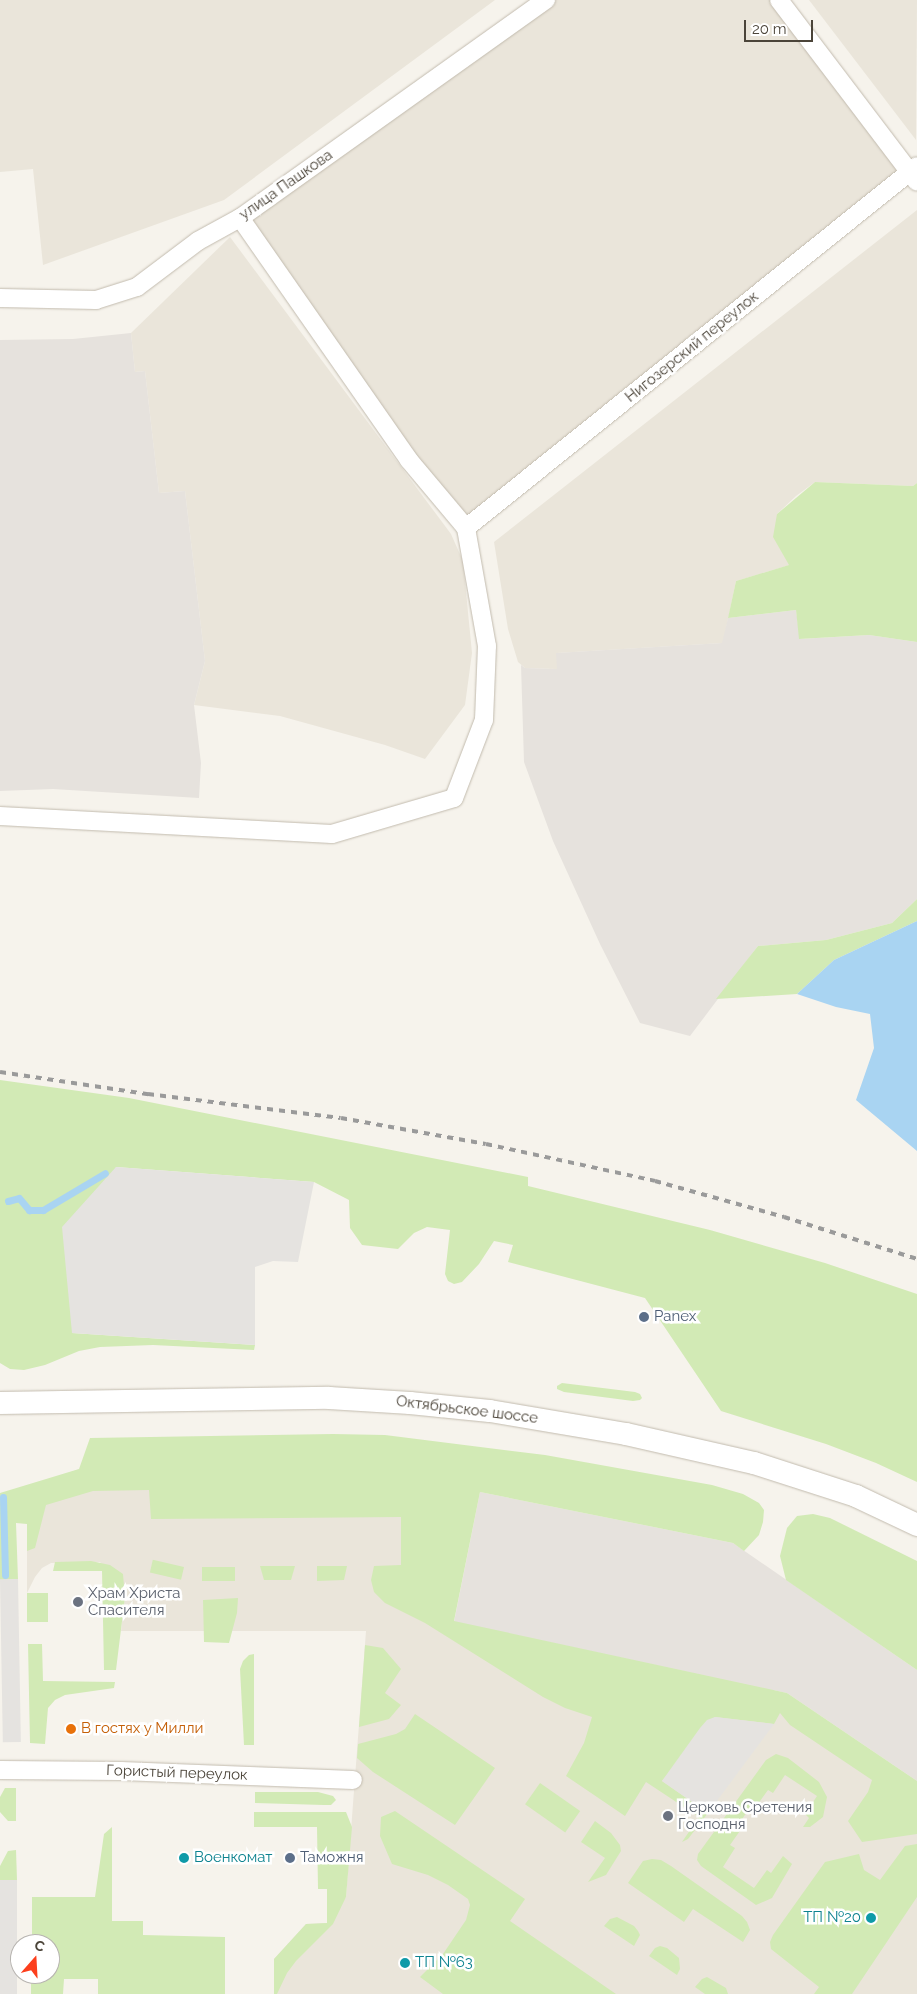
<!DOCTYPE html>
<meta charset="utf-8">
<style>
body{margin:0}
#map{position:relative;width:917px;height:1994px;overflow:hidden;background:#f6f3ec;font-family:Raleway,sans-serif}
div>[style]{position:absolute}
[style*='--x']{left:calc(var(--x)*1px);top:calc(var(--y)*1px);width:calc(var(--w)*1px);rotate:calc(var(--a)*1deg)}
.residential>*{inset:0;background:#eae5da}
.industrial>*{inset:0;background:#e6e2dd}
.green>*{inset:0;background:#d2eab5;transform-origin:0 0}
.parking>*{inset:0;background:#e5e3e0;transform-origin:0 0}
.water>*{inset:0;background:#a9d4f2}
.stream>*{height:7px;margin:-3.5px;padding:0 3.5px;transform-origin:3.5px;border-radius:3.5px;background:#a9d4f2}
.roads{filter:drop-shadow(0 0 1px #c2bbae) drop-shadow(0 0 1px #c2bbae)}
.minor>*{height:18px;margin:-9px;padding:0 9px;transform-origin:9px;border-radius:9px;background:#fff}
.tertiary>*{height:22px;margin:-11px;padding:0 11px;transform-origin:11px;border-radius:11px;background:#fff}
.rail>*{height:4px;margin-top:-2px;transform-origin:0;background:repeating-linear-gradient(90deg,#9a9a9a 0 6px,transparent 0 12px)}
.dots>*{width:14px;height:14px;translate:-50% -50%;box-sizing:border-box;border:2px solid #fff;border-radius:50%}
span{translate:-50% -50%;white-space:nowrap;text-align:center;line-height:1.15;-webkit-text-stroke:5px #fff;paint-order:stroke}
.street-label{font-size:15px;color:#4b4439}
.service-label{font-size:15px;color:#4e5e75}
.left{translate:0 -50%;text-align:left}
.worship-label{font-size:15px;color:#5b616d}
.food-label{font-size:15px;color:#c56008}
.culture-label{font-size:15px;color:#0d838f}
.right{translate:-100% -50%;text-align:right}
.north{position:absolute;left:10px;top:1934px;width:50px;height:50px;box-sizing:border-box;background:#fff;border:1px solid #b7b4b0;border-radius:50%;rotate:19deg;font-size:14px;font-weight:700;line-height:20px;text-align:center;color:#4b4439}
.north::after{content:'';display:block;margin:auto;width:18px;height:22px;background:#fc3f1d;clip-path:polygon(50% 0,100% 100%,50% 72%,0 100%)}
.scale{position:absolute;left:744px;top:20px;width:69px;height:22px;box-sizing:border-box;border:2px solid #4b4439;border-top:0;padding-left:6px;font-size:15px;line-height:18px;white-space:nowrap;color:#4b4439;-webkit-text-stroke:4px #fff;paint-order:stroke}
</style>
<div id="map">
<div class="residential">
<i style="clip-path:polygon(0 0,495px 0,224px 200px,43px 265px,33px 169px,0 172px)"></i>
<i style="clip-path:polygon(546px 0,779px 0,909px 174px,466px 528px,240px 218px)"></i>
<i style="clip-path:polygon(809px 0,917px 0,916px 140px)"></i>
<i style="clip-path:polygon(917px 210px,917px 483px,913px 486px,815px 482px,796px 496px,777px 514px,790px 565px,736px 581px,723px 643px,557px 653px,557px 669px,525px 668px,518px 662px,508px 629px,494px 542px)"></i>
<i style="clip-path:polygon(230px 237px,451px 534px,463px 561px,472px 653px,465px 705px,425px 759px,385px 745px,280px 716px,194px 705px,205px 661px,185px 491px,159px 493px,145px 371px,135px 372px,131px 333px)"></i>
<i style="clip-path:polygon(419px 1464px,454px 1622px,772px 1689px,917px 1781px,917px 1994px,274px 1994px,274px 1959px,306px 1924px,327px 1923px,346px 1897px,366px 1631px,121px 1631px,125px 1597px,100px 1562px,51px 1563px,42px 1568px,35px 1577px,27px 1593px,27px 1508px,37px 1483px,80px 1469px)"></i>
</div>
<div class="industrial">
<i style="clip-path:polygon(131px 333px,135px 372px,145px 371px,159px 493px,185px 491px,205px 661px,194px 705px,201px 763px,199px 798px,53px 789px,0 791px,0 340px,73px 339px)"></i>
<i style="clip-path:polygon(796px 610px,800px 639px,869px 635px,917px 642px,917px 899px,892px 923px,826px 940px,758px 946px,690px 1036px,640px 1023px,600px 944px,553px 841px,524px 762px,521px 665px,525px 668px,557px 669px,556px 653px,722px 643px,728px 618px)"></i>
<i style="clip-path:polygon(480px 1492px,733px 1543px,917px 1670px,917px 1781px,787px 1693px,454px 1622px)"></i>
</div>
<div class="green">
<i style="clip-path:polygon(815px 482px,913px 486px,917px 483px,917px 642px,869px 635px,799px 639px,796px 610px,728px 618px,736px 581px,789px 565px,773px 537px,777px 514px)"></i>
<i style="clip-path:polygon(917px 899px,917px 921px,834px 960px,797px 994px,716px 999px,758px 946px,826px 940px,892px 923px)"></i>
<i style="clip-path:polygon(0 1080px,129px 1098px,528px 1177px,528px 1186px,710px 1230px,825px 1263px,917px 1294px,917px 1482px,876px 1463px,826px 1444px,721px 1411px,645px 1298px,508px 1262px,513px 1245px,494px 1241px,479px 1264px,462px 1282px,454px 1284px,448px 1281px,445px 1274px,450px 1230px,427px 1227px,414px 1233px,398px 1249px,362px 1245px,350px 1228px,349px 1200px,314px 1182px,116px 1167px,72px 1333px,255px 1345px,254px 1350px,153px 1345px,100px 1347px,79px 1351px,45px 1365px,24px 1370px,10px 1369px,0 1363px)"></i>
<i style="clip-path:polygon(562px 1383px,635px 1392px,640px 1394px,642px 1398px,640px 1400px,633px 1401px,564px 1392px,557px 1389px,557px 1386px)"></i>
<i style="clip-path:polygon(333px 1434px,385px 1435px,545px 1455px,712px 1485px,743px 1494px,759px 1503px,764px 1510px,763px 1522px,759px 1535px,744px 1551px,733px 1543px,480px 1492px,454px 1621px,787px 1693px,917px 1781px,917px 1834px,862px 1842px,848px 1821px,868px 1792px,872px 1780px,790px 1725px,780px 1713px,774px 1724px,715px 1717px,662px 1781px,708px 1813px,688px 1839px,682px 1842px,699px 1817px,646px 1782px,625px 1816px,566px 1776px,584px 1743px,592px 1717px,565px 1708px,543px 1697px,425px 1623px,385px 1603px,374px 1592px,371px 1580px,374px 1566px,401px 1565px,401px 1517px,151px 1519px,149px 1490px,93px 1491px,46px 1505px,35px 1548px,27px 1551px,27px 1524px,16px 1523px,18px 1579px,0 1580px,0 1493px,79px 1469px,90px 1438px)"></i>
<i style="clip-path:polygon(813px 1514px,830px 1518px,917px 1561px,917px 1670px,786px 1580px,780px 1556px,787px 1528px,797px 1516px)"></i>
<i style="clip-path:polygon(91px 1561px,110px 1565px,123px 1574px,125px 1597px,116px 1670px,104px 1670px,102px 1571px,53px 1571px,55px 1562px)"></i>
<i style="clip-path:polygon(260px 1566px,295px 1566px,291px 1580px,264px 1580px)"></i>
<i style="clip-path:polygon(317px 1566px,347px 1566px,344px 1580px,317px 1581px)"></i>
<i style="left:184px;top:1567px;width:13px;height:32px;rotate:103deg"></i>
<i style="left:202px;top:1567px;width:33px;height:14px"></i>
<i style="left:27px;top:1593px;width:21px;height:29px"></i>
<i style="clip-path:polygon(238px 1598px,237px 1613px,229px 1643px,204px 1642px,203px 1600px)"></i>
<i style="clip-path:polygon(28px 1644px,42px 1644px,43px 1681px,115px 1682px,114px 1688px,65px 1695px,55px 1700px,48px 1708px,45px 1744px,30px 1743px)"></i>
<i style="clip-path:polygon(365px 1645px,383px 1648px,401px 1669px,385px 1693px,401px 1705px,389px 1719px,359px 1727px)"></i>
<i style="clip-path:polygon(254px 1654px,254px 1745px,244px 1745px,240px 1669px,243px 1661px,249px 1655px)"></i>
<i style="clip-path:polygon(415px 1714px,495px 1768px,455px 1825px,373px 1772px,357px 1758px,358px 1744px,396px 1734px,405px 1729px)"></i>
<i style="clip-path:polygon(776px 1754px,788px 1758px,819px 1782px,827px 1797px,823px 1817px,810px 1827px,803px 1827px,809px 1818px,805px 1814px,817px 1796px,785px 1775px,773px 1793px,768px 1790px,755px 1808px,751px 1806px,738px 1825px,742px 1828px,730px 1845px,735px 1848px,723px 1867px,754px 1888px,767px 1870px,771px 1873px,783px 1856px,792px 1864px,772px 1898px,756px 1905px,701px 1866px,697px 1860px,698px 1854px,766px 1760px)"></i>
<i style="left:540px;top:1783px;width:49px;height:26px;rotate:35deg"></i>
<i style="clip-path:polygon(5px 1788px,16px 1788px,16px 1821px,8px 1821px,0 1812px,0 1797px)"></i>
<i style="clip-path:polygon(255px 1792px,318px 1792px,333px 1796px,336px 1800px,331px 1805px,324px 1805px,255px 1803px)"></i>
<i style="clip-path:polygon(395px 1811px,525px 1899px,510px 1921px,616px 1994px,443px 1994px,420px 1977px,443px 1954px,466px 1920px,470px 1905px,468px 1899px,448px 1885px,428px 1875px,392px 1864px,380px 1836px,381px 1817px)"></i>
<i style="clip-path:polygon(254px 1812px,346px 1812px,352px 1827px,346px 1897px,333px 1924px,296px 1961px,287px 1973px,277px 1994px,274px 1994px,274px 1959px,306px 1924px,327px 1923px,327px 1889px,318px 1889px,317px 1827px,254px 1827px)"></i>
<i style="clip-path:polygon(595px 1821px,611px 1833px,620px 1845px,621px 1851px,606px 1875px,588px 1882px,605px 1858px,581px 1842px)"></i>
<i style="clip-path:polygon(112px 1827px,112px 1921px,143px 1921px,143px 1935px,225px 1937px,225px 1994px,98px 1994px,98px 1979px,64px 1979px,63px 1994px,31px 1994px,31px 1974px,50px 1974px,50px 1944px,32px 1944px,32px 1897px,95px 1897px,104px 1834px)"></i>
<i style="clip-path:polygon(917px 1844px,917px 1897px,852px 1994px,814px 1994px,819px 1987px,771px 1949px,770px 1942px,773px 1935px,825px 1862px,859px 1854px,864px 1870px,880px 1880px,905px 1846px)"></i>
<i style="clip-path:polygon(16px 1850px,17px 1880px,0 1880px,0 1866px,8px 1851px)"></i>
<i style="clip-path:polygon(652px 1859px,661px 1860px,671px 1866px,742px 1916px,747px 1922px,750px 1930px,743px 1942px,693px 1909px,684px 1922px,628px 1883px,643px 1861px)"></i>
<i style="clip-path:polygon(617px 1917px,634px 1926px,638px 1931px,640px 1935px,634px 1946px,604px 1926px,610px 1919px)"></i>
<i style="clip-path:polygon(660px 1946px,667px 1948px,679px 1958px,680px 1969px,677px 1975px,649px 1956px,655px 1948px)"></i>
<i style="clip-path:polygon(707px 1977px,726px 1988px,728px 1994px,705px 1994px,695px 1987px,702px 1979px)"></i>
</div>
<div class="parking">
<i style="clip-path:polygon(116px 1167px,314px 1182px,298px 1262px,273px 1261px,255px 1267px,255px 1345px,72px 1333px,62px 1227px)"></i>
<i style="left:18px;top:1579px;width:163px;height:18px;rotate:89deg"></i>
<i style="clip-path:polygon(715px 1717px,774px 1724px,708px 1813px,662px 1781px,700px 1728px,707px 1720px)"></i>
<i style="left:0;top:1880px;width:17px;height:114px"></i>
</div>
<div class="water">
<i style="clip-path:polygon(917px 921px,917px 1151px,856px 1100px,874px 1048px,870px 1014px,836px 1007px,797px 994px,834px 960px)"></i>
</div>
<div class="stream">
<i style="--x:8;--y:1201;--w:11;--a:-15"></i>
<i style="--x:19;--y:1198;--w:16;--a:50"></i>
<i style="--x:29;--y:1210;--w:14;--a:0"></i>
<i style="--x:43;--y:1210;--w:72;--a:-30.8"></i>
<i style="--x:3;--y:1497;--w:78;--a:88.5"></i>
</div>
<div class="roads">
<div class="minor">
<i style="--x:779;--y:0;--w:228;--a:52.8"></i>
<i style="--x:0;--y:298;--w:96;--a:1.2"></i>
<i style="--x:96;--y:300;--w:43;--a:-17.6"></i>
<i style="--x:137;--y:287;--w:76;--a:-37"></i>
<i style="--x:198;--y:241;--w:48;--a:-28.7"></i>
<i style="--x:240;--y:218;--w:376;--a:-35.5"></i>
<i style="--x:466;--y:528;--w:578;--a:-38.75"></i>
<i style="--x:0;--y:816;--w:332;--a:3.1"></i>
<i style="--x:332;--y:834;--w:127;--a:-16.4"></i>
<i style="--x:454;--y:798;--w:84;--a:-69"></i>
<i style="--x:484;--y:720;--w:74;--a:-87.7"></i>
<i style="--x:487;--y:646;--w:120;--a:-100.1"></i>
<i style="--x:466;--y:528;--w:89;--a:-130"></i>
<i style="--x:409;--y:460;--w:295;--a:-124.9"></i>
<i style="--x:0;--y:1770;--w:121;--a:0.5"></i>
<i style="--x:121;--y:1771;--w:232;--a:2.2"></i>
</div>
<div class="tertiary">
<i style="--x:0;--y:1403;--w:329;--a:-0.9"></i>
<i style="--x:329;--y:1398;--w:81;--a:3.5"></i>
<i style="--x:410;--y:1403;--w:80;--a:5.7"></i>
<i style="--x:490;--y:1411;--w:138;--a:9.6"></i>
<i style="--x:626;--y:1434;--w:131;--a:12.8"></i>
<i style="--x:754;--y:1463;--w:107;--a:17.9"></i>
<i style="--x:856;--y:1496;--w:68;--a:25.4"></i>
</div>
</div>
<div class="rail">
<i style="--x:0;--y:1072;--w:150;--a:8.5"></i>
<i style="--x:148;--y:1094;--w:194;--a:7.1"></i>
<i style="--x:341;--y:1118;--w:147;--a:10.2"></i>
<i style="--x:486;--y:1144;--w:173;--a:12.3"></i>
<i style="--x:655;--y:1181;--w:134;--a:15.6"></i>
<i style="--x:784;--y:1217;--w:139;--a:17.5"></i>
</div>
<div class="dots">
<i style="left:644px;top:1317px;background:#5c6f8a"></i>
<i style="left:78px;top:1602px;background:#6b7280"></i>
<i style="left:71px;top:1729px;background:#e8710a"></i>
<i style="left:668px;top:1816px;background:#6b7280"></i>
<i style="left:184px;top:1858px;background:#0f9aa8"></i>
<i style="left:290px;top:1858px;background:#5c6f8a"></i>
<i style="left:871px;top:1918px;background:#0f9aa8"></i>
<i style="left:405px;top:1963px;background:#0f9aa8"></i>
</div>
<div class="street-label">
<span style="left:286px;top:185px;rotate:-35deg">улица Пашкова</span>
<span style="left:692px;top:347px;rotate:-39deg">Нигозерский переулок</span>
<span style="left:467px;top:1410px;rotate:7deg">Октябрьское шоссе</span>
<span style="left:177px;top:1773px;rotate:2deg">Гористый переулок</span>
</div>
<div class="service-label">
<span class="left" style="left:654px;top:1317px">Panex</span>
<span class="left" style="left:300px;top:1858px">Таможня</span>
</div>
<div class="worship-label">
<span class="left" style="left:88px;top:1602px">Храм Христа<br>Спасителя</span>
<span class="left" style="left:678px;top:1816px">Церковь Сретения<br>Господня</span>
</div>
<div class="food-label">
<span class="left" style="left:81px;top:1729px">В гостях у Милли</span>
</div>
<div class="culture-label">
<span class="left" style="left:194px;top:1858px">Военкомат</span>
<span class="right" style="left:861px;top:1918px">ТП №20</span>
<span class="left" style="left:415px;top:1963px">ТП №63</span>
</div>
<div class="north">С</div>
<div class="scale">20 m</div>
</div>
